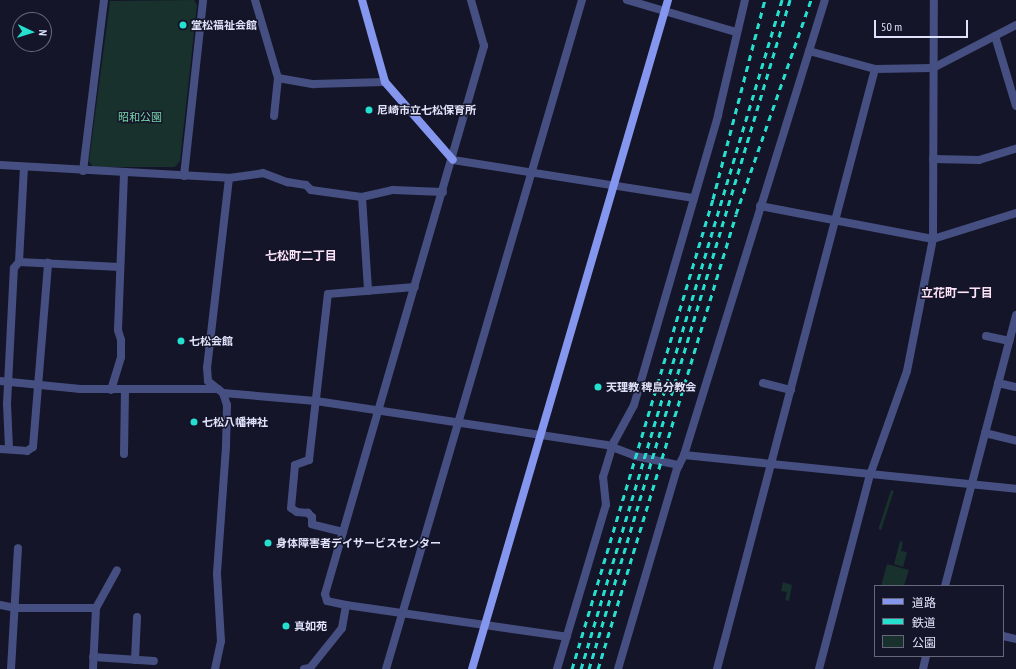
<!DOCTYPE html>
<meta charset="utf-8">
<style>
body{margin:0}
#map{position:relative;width:1016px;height:669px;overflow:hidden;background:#141528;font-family:"PT Sans Narrow","Noto Sans JP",sans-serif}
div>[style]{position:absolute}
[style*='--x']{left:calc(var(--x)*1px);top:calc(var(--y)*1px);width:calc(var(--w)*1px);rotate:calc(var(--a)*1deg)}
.green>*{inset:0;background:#18312c;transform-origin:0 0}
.street>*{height:8px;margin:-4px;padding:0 4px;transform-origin:4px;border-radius:4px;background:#464f81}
.secondary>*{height:8px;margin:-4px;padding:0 4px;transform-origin:4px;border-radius:4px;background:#8496ed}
.rail>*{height:3px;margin-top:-1.5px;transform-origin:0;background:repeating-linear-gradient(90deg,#26e0cf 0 6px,transparent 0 11px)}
.dots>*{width:11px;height:11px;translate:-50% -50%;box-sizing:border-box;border:2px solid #141528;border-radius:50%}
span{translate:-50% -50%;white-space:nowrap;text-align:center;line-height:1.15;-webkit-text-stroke:3px #141528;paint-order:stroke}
.poi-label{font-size:11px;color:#e0e2fb;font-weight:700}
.left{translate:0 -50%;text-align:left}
.park-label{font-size:11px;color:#75d2a8}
.neighbourhood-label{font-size:12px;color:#fbe2f7;font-weight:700}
.legend{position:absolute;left:874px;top:585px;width:130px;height:72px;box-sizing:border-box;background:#141528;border:1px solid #66677c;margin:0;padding:5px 7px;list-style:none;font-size:12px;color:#e0e2fb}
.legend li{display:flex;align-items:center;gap:8px;height:20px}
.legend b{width:20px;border:1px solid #66677c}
.north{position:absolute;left:12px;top:12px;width:40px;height:40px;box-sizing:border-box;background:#141528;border:1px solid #66677c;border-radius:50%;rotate:94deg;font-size:11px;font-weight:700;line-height:16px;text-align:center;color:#e0e2fb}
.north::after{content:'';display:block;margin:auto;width:14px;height:18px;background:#26e0cf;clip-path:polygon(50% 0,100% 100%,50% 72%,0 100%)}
.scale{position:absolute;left:874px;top:20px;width:94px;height:18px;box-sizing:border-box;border:2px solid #e0e2fb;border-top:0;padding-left:5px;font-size:12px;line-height:14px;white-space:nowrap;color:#e0e2fb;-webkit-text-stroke:3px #141528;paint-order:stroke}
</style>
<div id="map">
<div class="green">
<i style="clip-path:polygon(194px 0,197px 5px,180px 161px,175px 167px,93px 167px,89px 161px,110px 1px)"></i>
<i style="left:891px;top:490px;width:3px;height:41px;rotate:18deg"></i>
<i style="clip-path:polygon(900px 541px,903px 542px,901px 551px,907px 552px,903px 567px,894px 564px)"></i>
<i style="clip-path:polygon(887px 564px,909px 570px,904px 586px,881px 586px)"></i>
<i style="clip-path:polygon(783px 582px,792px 585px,789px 601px,785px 600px,787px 592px,781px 591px)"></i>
</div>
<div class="street">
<i style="--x:255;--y:0;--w:81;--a:73.6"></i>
<i style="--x:278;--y:78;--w:36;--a:10"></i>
<i style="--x:313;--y:84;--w:72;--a:-1.6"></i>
<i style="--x:627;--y:0;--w:114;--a:16.4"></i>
<i style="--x:995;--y:36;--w:73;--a:73.3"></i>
<i style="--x:809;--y:51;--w:68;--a:15.3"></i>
<i style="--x:875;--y:69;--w:58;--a:-1"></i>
<i style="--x:933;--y:68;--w:93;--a:-27.4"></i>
<i style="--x:274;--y:116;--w:38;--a:-84"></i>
<i style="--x:933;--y:159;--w:46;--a:1.2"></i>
<i style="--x:979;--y:160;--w:39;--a:-17"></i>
<i style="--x:453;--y:160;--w:244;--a:9"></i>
<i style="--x:0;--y:165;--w:229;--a:3.2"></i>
<i style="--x:229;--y:178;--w:190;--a:96.6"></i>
<i style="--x:207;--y:367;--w:14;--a:86"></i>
<i style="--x:208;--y:381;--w:19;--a:39"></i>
<i style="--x:223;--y:393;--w:13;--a:72"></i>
<i style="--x:227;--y:405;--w:42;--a:91.4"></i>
<i style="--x:226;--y:447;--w:127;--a:94.1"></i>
<i style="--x:217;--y:574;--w:67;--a:86.6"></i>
<i style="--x:221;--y:641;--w:29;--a:102"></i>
<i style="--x:83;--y:171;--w:172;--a:-83"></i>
<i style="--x:184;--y:176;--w:177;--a:-83.8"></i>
<i style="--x:229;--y:178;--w:34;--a:-8"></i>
<i style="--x:263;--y:173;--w:26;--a:21"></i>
<i style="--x:287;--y:182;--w:19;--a:9"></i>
<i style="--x:306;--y:185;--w:7;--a:45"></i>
<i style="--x:311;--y:190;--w:51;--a:7.8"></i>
<i style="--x:362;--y:197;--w:32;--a:-13"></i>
<i style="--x:393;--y:190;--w:50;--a:2.3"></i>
<i style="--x:362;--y:197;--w:94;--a:86.3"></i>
<i style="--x:760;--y:206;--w:176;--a:10.8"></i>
<i style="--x:933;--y:239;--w:87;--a:-17.4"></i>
<i style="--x:19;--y:262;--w:94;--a:-87"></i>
<i style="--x:986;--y:336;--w:24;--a:12"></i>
<i style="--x:0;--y:381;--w:81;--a:5.6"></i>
<i style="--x:81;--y:389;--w:137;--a:0"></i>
<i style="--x:763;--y:383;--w:29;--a:14"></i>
<i style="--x:998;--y:383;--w:18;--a:13"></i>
<i style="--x:111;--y:390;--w:34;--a:-73"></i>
<i style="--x:121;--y:357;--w:17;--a:-90"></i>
<i style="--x:121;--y:340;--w:10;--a:-107"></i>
<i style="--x:118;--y:330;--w:157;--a:-87.8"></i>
<i style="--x:223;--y:393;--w:93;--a:4.9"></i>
<i style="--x:316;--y:401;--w:294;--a:8.6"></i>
<i style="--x:607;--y:445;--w:30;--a:21"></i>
<i style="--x:635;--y:456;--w:45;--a:11.6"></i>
<i style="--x:985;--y:433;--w:32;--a:14"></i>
<i style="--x:9;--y:448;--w:44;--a:-92.6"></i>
<i style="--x:7;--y:404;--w:136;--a:-87.1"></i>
<i style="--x:14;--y:268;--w:8;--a:-50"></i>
<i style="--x:19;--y:262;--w:101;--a:2.8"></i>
<i style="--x:0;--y:449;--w:27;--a:4"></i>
<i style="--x:27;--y:451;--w:7;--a:-34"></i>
<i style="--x:33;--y:447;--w:185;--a:-85.3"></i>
<i style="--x:124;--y:454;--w:64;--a:-89.1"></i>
<i style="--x:684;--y:455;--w:334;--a:5.8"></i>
<i style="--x:343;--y:532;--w:32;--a:-166"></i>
<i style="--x:312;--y:524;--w:7;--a:-90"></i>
<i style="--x:312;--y:517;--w:6;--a:-135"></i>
<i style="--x:308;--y:513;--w:11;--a:-175"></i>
<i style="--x:297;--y:512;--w:7;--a:-146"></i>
<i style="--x:291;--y:508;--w:43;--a:-84.7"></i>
<i style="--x:295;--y:465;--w:15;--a:-20"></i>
<i style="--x:309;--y:460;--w:167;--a:-83.5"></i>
<i style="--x:328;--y:294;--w:87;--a:-4.6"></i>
<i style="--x:945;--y:586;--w:280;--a:-75.3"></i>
<i style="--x:0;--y:605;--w:15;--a:11"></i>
<i style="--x:15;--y:608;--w:81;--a:0"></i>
<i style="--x:346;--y:605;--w:223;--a:8.2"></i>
<i style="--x:1003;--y:636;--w:13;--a:13"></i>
<i style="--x:93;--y:657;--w:61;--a:3.8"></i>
<i style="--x:135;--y:660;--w:43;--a:-87.3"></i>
<i style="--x:11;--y:669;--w:121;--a:-86.7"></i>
<i style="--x:93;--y:669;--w:61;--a:-87.2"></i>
<i style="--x:96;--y:608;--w:43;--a:-61.1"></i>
<i style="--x:304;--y:669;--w:6;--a:-9"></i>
<i style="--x:310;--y:668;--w:51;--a:-51.3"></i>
<i style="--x:342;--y:628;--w:23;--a:-80"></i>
<i style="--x:346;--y:605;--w:19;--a:-168"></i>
<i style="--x:327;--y:601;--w:7;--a:-106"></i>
<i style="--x:325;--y:594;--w:571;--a:-73.82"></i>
<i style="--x:484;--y:46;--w:48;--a:-105.8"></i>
<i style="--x:386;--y:669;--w:697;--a:-73.67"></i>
<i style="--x:557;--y:669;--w:171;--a:-73.4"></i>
<i style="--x:606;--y:505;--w:28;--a:-96"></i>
<i style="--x:603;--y:477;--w:37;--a:-73"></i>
<i style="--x:614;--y:442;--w:42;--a:-61.6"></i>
<i style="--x:634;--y:405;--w:302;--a:-73.8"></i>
<i style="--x:718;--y:115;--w:118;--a:-76.8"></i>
<i style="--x:618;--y:669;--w:209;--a:-73.6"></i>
<i style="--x:677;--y:469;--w:16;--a:-63"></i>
<i style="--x:684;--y:455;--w:476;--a:-72.8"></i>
<i style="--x:717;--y:669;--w:620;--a:-75.25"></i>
<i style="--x:819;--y:669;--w:201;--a:-75.3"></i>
<i style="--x:870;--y:475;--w:110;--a:-70.4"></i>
<i style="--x:907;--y:371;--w:135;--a:-78.9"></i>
<i style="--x:933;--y:239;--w:239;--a:-89.8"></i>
<i style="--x:923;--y:669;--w:13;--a:-77"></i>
</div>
<div class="secondary">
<i style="--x:362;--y:0;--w:85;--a:74.3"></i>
<i style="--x:385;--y:82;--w:103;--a:48.9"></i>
<i style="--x:472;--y:669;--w:697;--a:-73.67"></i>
</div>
<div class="rail">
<i style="--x:572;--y:669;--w:491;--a:-73.3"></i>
<i style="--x:713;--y:199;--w:206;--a:-75.4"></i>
<i style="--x:581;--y:669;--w:699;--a:-73.28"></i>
<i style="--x:589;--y:669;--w:699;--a:-73.28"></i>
<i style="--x:598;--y:669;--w:475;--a:-73.1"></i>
<i style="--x:736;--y:214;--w:227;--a:-70.7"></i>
</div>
<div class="dots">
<i style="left:183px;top:25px;background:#26e0cf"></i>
<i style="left:369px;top:110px;background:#26e0cf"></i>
<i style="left:181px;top:341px;background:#26e0cf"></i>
<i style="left:598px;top:387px;background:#26e0cf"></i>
<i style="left:194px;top:422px;background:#26e0cf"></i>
<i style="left:268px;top:543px;background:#26e0cf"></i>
<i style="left:286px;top:626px;background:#26e0cf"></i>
</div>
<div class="poi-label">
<span class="left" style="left:191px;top:25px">堂松福祉会館</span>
<span class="left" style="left:377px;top:110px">尼崎市立七松保育所</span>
<span class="left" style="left:189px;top:341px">七松会館</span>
<span class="left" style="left:606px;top:387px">天理教 稗島分教会</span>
<span class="left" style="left:202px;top:422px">七松八幡神社</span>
<span class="left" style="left:276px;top:543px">身体障害者デイサービスセンター</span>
<span class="left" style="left:294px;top:626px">真如苑</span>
</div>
<div class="park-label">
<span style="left:140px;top:117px">昭和公園</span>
</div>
<div class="neighbourhood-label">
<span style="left:301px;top:256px">七松町二丁目</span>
<span style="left:957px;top:293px">立花町一丁目</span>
</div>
<ul class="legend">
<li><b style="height:5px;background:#8496ed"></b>道路</li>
<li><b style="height:5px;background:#26e0cf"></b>鉄道</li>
<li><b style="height:11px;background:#18312c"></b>公園</li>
</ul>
<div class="north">N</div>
<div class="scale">50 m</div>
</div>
